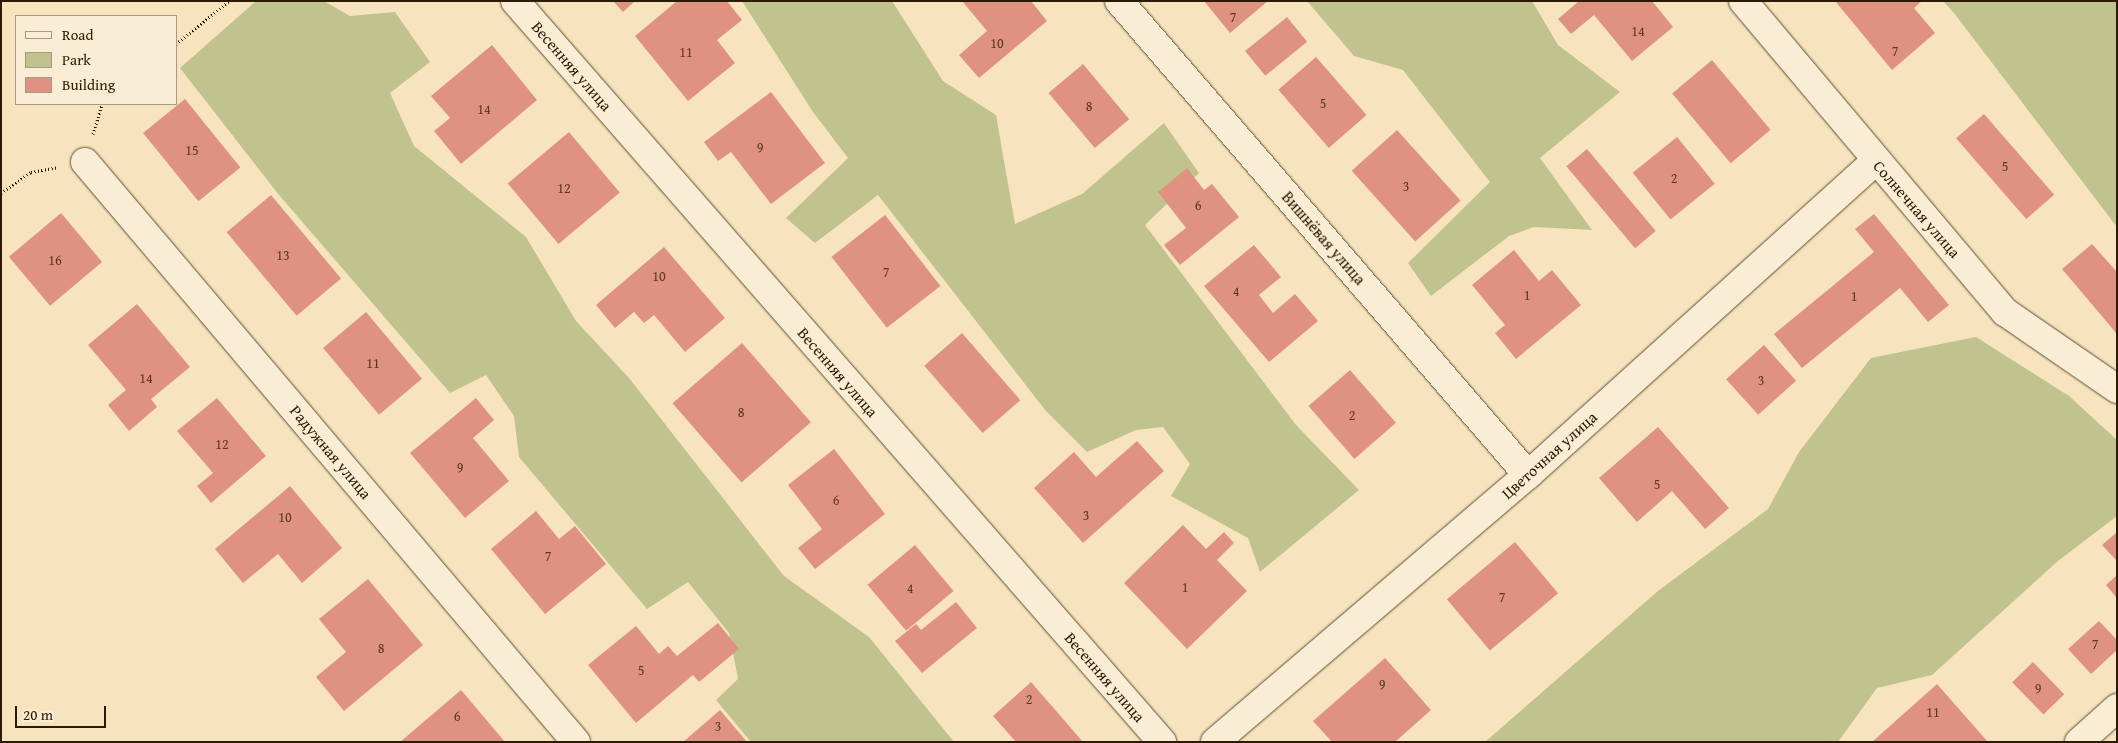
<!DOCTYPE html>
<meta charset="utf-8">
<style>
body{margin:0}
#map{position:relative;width:2118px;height:743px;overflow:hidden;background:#f7e4be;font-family:"Gentium Book Plus",serif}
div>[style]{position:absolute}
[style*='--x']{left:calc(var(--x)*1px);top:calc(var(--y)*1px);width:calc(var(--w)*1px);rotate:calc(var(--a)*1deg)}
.green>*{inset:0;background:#c1c38f}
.building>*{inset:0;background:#e09282;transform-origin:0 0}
.path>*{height:3px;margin-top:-1.5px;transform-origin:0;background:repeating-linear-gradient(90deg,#2c1b02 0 1px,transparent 0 3.5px)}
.roads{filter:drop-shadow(0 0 1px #5f4d31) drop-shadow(0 0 1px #5f4d31)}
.street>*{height:28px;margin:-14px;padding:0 14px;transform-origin:14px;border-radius:14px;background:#faedd5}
span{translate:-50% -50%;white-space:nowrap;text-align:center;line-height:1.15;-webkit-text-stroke:4px #faedd5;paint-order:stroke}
.number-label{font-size:14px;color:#593922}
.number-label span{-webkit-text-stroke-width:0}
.street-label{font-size:16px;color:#2c1b02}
.frame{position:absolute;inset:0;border:2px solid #2c1b02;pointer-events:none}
.legend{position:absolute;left:15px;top:15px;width:162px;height:90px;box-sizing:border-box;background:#faedd5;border:1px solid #a89981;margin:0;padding:6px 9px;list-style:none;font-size:15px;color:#2c1b02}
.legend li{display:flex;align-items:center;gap:10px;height:25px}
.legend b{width:25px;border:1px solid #a89981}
.scale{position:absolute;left:15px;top:706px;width:91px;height:22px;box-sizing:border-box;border:2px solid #2c1b02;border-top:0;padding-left:6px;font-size:15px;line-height:18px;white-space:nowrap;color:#2c1b02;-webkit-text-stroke:4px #faedd5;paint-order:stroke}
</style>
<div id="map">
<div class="green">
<i style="clip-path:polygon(256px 1px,324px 1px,350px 16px,395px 12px,430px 62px,390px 93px,414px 146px,526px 237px,576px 321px,629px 378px,784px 576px,869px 637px,954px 742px,751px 742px,716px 700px,738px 679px,729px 633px,688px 582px,647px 609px,519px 457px,514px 416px,486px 375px,450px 393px,279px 195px,180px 68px)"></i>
<i style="clip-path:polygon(742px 1px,892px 1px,943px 81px,996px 115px,1015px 224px,1082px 194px,1164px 123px,1199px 173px,1145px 225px,1296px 425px,1359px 490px,1260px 572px,1248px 538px,1171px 496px,1190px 464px,1163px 427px,1136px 430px,1087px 452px,1046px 411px,878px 195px,815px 243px,786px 218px,848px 158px,813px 112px)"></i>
<i style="clip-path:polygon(1307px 1px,1532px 1px,1558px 45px,1620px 92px,1540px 158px,1592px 230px,1534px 227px,1509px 236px,1431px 296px,1408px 263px,1490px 182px,1403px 70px,1354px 56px)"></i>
<i style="clip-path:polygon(1943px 1px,2117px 1px,2117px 227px,1954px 13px)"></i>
<i style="clip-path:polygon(1976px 337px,2069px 396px,2117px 440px,2117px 516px,2058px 561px,1932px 675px,1877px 688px,1838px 742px,1485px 742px,1658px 591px,1768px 509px,1799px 452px,1871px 358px)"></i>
</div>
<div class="building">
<i style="clip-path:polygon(613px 1px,635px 1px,623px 12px)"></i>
<i style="clip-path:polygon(677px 1px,727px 1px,742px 20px,717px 40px,735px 63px,688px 101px,635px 36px)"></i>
<i style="clip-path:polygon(962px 1px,1031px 1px,1047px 21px,979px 78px,959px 55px,987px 31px)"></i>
<i style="clip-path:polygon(1204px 1px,1268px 1px,1230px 33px)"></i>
<i style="clip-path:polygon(1579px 1px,1652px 1px,1673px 27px,1632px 61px,1594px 15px,1571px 34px,1558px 19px)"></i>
<i style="clip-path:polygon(1835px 1px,1922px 1px,1914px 8px,1935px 33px,1892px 70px)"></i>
<i style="left:1287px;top:17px;width:32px;height:54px;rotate:51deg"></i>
<i style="clip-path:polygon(492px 45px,537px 100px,461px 164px,434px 131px,450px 118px,431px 96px)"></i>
<i style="left:1316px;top:57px;width:77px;height:50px;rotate:49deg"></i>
<i style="left:1712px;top:60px;width:91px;height:52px;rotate:50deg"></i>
<i style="left:1083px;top:64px;width:72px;height:45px;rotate:50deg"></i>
<i style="clip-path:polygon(771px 92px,825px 163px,771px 204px,731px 152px,718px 161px,704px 142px)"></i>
<i style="left:185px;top:99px;width:88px;height:54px;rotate:51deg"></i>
<i style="left:1984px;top:114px;width:107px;height:37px;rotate:49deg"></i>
<i style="left:1397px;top:130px;width:95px;height:61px;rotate:48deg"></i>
<i style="left:569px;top:132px;width:79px;height:80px;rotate:50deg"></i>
<i style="left:1677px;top:137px;width:60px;height:57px;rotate:51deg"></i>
<i style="left:1587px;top:149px;width:107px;height:27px;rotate:50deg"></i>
<i style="clip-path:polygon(1187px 168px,1204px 190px,1212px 184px,1239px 217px,1180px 265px,1164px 245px,1186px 228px,1158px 192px)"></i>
<i style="left:271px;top:195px;width:109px;height:58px;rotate:50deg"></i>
<i style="left:61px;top:213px;width:64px;height:68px;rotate:50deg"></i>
<i style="clip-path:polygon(1874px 214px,1949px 305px,1928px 322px,1900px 288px,1802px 368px,1774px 334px,1874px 252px,1855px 229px)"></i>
<i style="left:885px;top:215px;width:90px;height:68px;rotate:52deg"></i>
<i style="clip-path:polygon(2092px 244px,2117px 272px,2117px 334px,2062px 269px)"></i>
<i style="clip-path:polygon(1254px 245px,1281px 277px,1259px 295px,1273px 313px,1295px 294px,1318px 321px,1269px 362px,1204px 286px)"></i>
<i style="clip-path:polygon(664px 247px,725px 318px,685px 352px,654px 315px,644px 323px,634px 312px,615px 328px,596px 305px)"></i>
<i style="clip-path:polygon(1514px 250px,1539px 281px,1552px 270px,1581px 305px,1516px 359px,1495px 333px,1505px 325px,1472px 285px)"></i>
<i style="clip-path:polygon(137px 304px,190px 367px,151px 399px,157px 407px,129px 431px,108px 405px,126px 390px,88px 345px)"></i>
<i style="left:366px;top:312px;width:87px;height:56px;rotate:50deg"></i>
<i style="left:962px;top:333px;width:89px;height:50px;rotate:49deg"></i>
<i style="left:742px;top:343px;width:105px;height:92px;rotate:49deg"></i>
<i style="left:1764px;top:345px;width:48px;height:51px;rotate:48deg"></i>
<i style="left:1350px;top:370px;width:70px;height:55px;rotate:49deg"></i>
<i style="clip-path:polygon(217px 398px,266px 456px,211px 503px,197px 486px,213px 473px,177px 431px)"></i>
<i style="clip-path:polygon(476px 398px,494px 420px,473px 438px,509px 481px,465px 518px,410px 453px)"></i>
<i style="clip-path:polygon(1658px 427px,1729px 508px,1705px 529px,1672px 491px,1637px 522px,1599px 478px)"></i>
<i style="clip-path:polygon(1137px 441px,1164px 471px,1083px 543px,1034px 488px,1074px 452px,1096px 477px)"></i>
<i style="clip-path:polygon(834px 449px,885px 514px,815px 569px,798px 548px,822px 529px,788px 485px)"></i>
<i style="clip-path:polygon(290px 486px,342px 548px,302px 583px,278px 554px,243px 583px,215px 549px)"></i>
<i style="clip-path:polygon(536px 511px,559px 539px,575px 526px,606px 564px,545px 614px,491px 549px)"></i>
<i style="clip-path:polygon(1183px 525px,1206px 549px,1224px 532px,1234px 543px,1217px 560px,1247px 591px,1187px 649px,1124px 583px)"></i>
<i style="clip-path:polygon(2117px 532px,2117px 561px,2102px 545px)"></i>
<i style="left:1515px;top:542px;width:67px;height:89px;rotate:50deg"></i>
<i style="left:915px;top:545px;width:60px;height:62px;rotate:50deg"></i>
<i style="clip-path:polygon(2117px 575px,2117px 598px,2106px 585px)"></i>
<i style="clip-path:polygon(368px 579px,423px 645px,344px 711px,316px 677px,346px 652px,319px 619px)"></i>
<i style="clip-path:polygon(956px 602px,977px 628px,922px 673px,895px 641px,916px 624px,921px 630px)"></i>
<i style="clip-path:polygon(2099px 621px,2117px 640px,2117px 650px,2091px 674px,2068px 649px)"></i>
<i style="clip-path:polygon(718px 623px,739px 649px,699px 682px,693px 675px,636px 723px,588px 665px,636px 626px,659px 654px,668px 646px,677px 656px)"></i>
<i style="clip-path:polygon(1385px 658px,1431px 710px,1395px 742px,1332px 742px,1313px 721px)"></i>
<i style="left:2033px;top:662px;width:45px;height:29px;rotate:46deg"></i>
<i style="clip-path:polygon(1031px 682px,1083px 742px,1016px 742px,993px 716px)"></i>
<i style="clip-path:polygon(1937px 684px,1988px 742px,1872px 742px)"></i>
<i style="clip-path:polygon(461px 690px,505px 742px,400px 742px)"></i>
<i style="clip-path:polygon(720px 710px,747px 742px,683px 742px)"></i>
</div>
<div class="path">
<i style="--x:176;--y:44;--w:68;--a:-39.1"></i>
<i style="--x:93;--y:134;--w:31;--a:-73"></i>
<i style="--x:1;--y:193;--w:37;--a:-35"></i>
<i style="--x:31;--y:172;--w:27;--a:-10"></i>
</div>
<div class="roads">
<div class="street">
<i style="--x:515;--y:1;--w:984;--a:48.87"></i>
<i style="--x:1119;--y:1;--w:626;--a:49.21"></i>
<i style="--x:1743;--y:1;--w:407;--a:49.9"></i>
<i style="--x:2005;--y:312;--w:136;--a:34.5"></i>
<i style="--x:85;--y:162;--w:760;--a:49.75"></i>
<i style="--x:1215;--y:742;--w:411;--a:-40.5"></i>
<i style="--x:1528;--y:475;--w:469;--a:-42.1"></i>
<i style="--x:2079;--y:742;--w:51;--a:-41.8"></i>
</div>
</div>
<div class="number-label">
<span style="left:1233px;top:17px">7</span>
<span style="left:1638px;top:31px">14</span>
<span style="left:997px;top:43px">10</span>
<span style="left:1895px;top:51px">7</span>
<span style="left:686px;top:52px">11</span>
<span style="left:1323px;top:103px">5</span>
<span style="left:1089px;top:106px">8</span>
<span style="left:484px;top:109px">14</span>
<span style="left:760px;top:147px">9</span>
<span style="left:192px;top:150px">15</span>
<span style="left:2005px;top:166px">5</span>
<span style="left:1674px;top:178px">2</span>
<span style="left:1406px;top:186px">3</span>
<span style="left:564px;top:188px">12</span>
<span style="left:1198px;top:205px">6</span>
<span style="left:283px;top:255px">13</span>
<span style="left:55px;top:260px">16</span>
<span style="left:886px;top:272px">7</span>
<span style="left:659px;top:276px">10</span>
<span style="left:1236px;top:291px">4</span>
<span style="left:1527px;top:295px">1</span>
<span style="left:1854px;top:296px">1</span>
<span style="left:373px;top:363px">11</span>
<span style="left:146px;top:378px">14</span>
<span style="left:1761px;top:380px">3</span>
<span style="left:741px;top:412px">8</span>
<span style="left:1352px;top:415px">2</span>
<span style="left:222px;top:444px">12</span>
<span style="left:460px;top:467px">9</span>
<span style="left:1657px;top:484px">5</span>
<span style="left:836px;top:500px">6</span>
<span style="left:1086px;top:515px">3</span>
<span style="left:285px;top:517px">10</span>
<span style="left:548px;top:556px">7</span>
<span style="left:1185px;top:587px">1</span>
<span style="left:910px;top:588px">4</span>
<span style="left:1502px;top:597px">7</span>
<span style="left:2095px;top:644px">7</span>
<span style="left:381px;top:648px">8</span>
<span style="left:641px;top:670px">5</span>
<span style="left:1382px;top:684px">9</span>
<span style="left:2038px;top:688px">9</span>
<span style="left:1029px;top:699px">2</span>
<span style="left:1933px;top:712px">11</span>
<span style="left:457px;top:716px">6</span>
<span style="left:718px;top:726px">3</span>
</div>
<div class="street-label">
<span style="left:572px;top:66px;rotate:49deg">Весенняя улица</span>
<span style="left:1917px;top:209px;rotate:49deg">Солнечная улица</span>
<span style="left:1324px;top:238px;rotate:49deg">Вишнёвая улица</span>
<span style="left:838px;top:372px;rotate:49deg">Весенняя улица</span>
<span style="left:331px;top:452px;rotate:50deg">Радужная улица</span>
<span style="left:1549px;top:455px;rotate:-42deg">Цветочная улица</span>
<span style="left:1105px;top:677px;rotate:49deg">Весенняя улица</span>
</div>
<div class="frame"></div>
<ul class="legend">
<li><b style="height:6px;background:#faedd5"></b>Road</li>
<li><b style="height:14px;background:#c1c38f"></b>Park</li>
<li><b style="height:14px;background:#e09282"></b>Building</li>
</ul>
<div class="scale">20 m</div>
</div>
